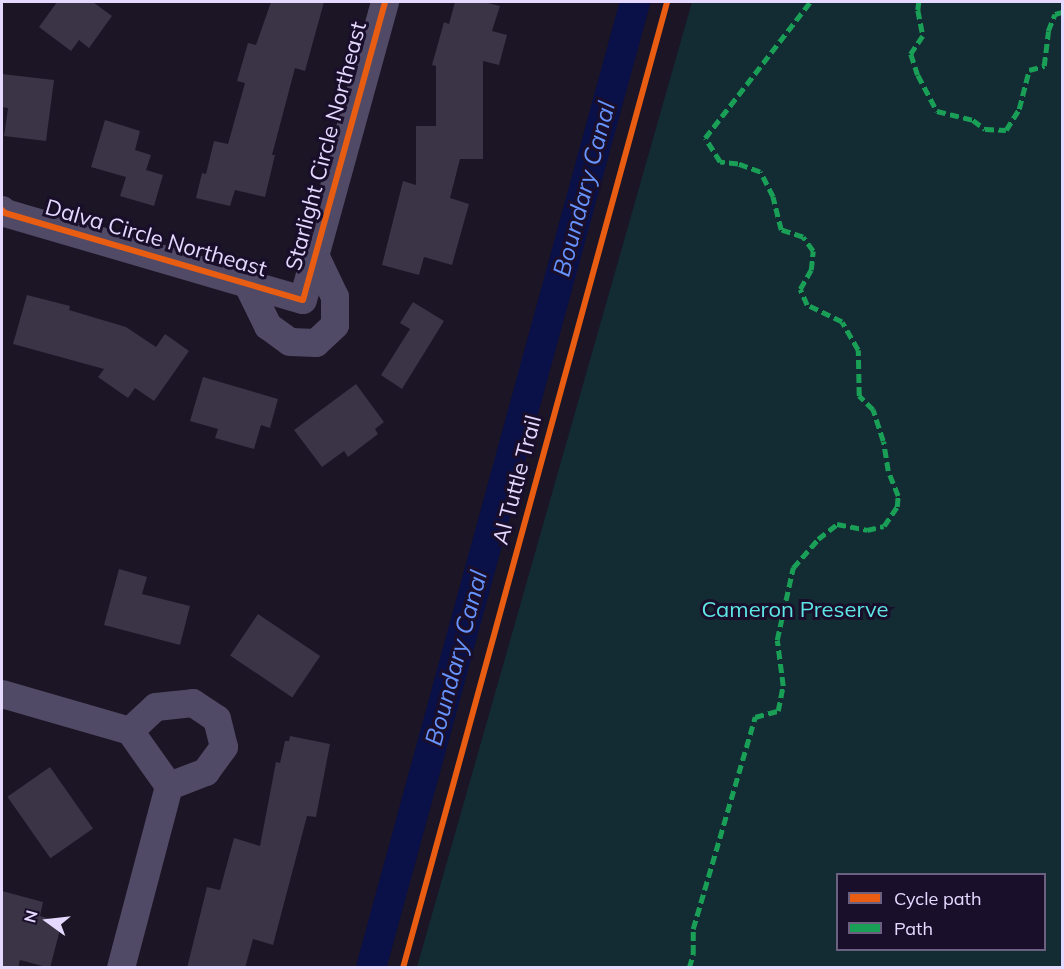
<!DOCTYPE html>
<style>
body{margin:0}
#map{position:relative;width:1064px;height:969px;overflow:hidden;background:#1b1525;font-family:Mulish,sans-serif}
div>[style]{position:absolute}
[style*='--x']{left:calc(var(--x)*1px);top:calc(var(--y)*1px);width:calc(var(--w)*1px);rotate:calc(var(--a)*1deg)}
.green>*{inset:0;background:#132b33}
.canal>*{height:30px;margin:-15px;padding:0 15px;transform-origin:15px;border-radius:15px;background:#0a1048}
.building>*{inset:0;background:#3b3346;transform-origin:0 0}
.minor>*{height:28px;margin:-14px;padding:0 14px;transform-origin:14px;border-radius:14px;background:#514a66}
.quiet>*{height:4.5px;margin-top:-2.25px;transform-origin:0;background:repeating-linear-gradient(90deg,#1a9f57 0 9px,transparent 0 13.5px)}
.cycleway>*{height:6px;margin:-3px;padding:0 3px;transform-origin:3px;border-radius:3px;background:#e95d12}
span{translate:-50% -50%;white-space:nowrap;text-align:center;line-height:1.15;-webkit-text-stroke:6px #1a0f2b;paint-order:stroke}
.street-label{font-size:22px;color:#e6d9ff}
.park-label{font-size:22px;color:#5de6e5}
.water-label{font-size:24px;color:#6794ff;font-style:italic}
.frame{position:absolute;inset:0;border:3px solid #e6d9ff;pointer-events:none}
.legend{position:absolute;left:836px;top:873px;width:210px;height:78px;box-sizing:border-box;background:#1a0f2b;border:2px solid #6c6080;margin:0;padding:8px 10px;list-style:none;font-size:18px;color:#e6d9ff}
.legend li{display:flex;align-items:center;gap:12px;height:30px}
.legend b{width:30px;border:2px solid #6c6080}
.north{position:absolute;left:18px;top:891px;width:60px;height:60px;-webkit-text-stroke:4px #1a0f2b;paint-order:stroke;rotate:285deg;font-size:16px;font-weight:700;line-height:24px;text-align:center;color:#e6d9ff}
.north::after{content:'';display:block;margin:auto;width:21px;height:27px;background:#e6d9ff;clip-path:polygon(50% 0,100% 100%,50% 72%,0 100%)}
</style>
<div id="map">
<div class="green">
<i style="clip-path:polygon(evenodd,692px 2px,1062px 2px,1062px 967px,417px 967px,692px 2px,838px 874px,1044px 874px,1044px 950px,838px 950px,838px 874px)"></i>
</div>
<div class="canal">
<i style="--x:371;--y:968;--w:1001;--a:-74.71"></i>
</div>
<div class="building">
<i style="clip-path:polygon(57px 2px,93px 2px,112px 16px,89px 48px,79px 40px,71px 51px,39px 27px)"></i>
<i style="clip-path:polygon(271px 2px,324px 2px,305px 71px,295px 68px,272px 155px,275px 155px,265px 197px,235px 190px,230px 206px,196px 198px,202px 173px,206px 174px,214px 141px,228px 144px,245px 83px,237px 81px,248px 43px,256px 45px)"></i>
<i style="clip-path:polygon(455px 2px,484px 2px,500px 6px,492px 31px,507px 35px,499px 65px,483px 61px,483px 159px,460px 159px,450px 198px,469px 204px,452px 265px,424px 257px,419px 275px,382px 265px,403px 181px,416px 185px,416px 126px,436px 126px,436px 66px,432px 65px,444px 22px,449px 24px)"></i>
<i style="clip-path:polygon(2px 74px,54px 80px,46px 141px,4px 136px,8px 108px,2px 107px)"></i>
<i style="clip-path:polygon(105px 120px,140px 131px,135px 150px,151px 155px,146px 170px,163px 175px,154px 206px,120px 196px,126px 177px,91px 167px)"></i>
<i style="clip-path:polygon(27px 295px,70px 306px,69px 310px,126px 327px,156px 347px,165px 334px,189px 351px,154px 401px,135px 388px,128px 398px,98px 377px,104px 369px,13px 344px)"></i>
<i style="clip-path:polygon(413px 302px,444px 321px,402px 389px,381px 375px,410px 329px,400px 323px)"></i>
<i style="clip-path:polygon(203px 377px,278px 399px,270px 428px,261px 425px,254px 449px,215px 438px,218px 429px,190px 421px)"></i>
<i style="clip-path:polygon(356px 384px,384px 422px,375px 429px,378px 434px,348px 457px,344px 451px,322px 467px,294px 430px)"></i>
<i style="clip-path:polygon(119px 569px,147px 577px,142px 594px,190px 606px,180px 645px,104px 625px)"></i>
<i style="left:258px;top:614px;width:75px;height:50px;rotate:34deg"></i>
<i style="clip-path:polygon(290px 736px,330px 744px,316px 817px,307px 816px,273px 945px,253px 939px,245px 968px,187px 968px,207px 887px,220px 890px,234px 838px,260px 846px,276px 762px,280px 763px,285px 741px,289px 741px)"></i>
<i style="left:50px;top:767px;width:75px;height:52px;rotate:55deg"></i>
<i style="clip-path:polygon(2px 891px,43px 902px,40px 916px,62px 922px,50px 968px,20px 960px,18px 968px,2px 968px)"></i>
</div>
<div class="minor">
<i style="--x:2;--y:210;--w:4;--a:45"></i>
<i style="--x:5;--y:213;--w:310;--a:16.3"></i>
<i style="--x:303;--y:300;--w:309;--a:-74.6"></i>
<i style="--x:247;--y:283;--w:48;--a:64"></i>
<i style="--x:268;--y:326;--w:27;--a:36"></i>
<i style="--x:290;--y:342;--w:26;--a:2"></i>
<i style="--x:316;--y:343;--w:26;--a:-43"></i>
<i style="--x:335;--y:325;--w:28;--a:-90"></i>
<i style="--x:335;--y:297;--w:47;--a:-115.5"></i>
<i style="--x:2;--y:694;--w:133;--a:16.1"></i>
<i style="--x:130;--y:731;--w:67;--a:54.7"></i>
<i style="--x:130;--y:731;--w:35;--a:-43"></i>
<i style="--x:156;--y:707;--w:37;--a:-6"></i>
<i style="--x:193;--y:703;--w:29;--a:34"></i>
<i style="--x:217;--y:719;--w:29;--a:76"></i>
<i style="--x:224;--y:747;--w:31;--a:126"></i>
<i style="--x:206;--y:772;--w:40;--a:159"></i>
<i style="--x:121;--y:968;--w:188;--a:-75.2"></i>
</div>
<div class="quiet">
<i style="--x:919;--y:2;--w:8;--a:97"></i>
<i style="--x:918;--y:10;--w:26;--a:79"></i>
<i style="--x:923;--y:36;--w:22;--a:124"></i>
<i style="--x:911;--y:54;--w:22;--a:72"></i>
<i style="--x:918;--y:75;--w:41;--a:62.2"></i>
<i style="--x:937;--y:111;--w:37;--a:14"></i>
<i style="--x:973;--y:120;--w:15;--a:37"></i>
<i style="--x:985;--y:129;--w:21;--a:3"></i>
<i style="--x:1006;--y:130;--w:25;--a:-58"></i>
<i style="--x:1019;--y:109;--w:40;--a:-75.6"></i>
<i style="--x:1029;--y:70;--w:16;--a:-15"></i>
<i style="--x:1044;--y:66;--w:35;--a:-83"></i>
<i style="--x:1048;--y:31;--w:18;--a:-68"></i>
<i style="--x:1055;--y:14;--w:7;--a:-16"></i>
<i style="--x:689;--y:968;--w:15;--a:-74"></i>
<i style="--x:693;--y:954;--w:25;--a:-90"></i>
<i style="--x:693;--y:929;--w:221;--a:-73.7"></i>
<i style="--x:755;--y:717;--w:24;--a:-15"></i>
<i style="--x:778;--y:711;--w:25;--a:-79"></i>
<i style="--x:783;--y:686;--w:46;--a:-97.4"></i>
<i style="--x:777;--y:640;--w:74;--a:-77.5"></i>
<i style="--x:793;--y:568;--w:38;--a:-49"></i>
<i style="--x:818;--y:539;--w:24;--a:-38"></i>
<i style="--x:837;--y:524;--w:31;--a:11"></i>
<i style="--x:867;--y:530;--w:17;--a:-13"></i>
<i style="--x:884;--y:526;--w:23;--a:-56"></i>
<i style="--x:897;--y:507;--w:11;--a:-85"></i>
<i style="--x:898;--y:496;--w:27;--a:-112"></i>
<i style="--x:888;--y:471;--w:30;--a:-99"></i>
<i style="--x:883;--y:441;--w:33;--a:-108"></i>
<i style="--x:873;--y:410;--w:20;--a:-135"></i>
<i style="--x:859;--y:396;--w:46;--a:-91.2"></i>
<i style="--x:858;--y:350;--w:32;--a:-120"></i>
<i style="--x:842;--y:322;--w:39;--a:-154"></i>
<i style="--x:807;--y:305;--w:17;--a:-114"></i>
<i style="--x:800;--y:289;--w:22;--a:-60"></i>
<i style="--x:811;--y:270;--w:19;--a:-84"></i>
<i style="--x:813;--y:251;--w:17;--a:-126"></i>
<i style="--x:803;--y:237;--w:23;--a:-162"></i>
<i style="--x:781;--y:230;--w:34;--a:-104"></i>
<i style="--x:773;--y:197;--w:28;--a:-117"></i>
<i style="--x:760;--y:172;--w:23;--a:-160"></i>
<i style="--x:738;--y:164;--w:18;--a:-174"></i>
<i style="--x:720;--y:162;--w:28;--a:-122"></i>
<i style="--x:705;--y:138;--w:172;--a:-52.3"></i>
</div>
<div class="cycleway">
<i style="--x:2;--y:210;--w:4;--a:45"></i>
<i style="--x:5;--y:213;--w:310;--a:16.3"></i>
<i style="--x:303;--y:300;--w:309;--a:-74.6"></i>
<i style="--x:403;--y:968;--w:1001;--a:-74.71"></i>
</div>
<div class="street-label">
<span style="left:326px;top:146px;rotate:-75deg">Starlight Circle Northeast</span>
<span style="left:156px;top:238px;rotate:16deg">Dalva Circle Northeast</span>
<span style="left:517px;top:480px;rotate:-75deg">Al Tuttle Trail</span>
</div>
<div class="park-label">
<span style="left:795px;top:610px">Cameron Preserve</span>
</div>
<div class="water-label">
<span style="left:584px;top:189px;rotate:-75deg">Boundary Canal</span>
<span style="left:456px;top:658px;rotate:-75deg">Boundary Canal</span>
</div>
<div class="frame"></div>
<ul class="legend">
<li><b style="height:8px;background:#e95d12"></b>Cycle path</li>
<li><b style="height:8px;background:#1a9f57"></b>Path</li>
</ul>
<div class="north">N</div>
</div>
